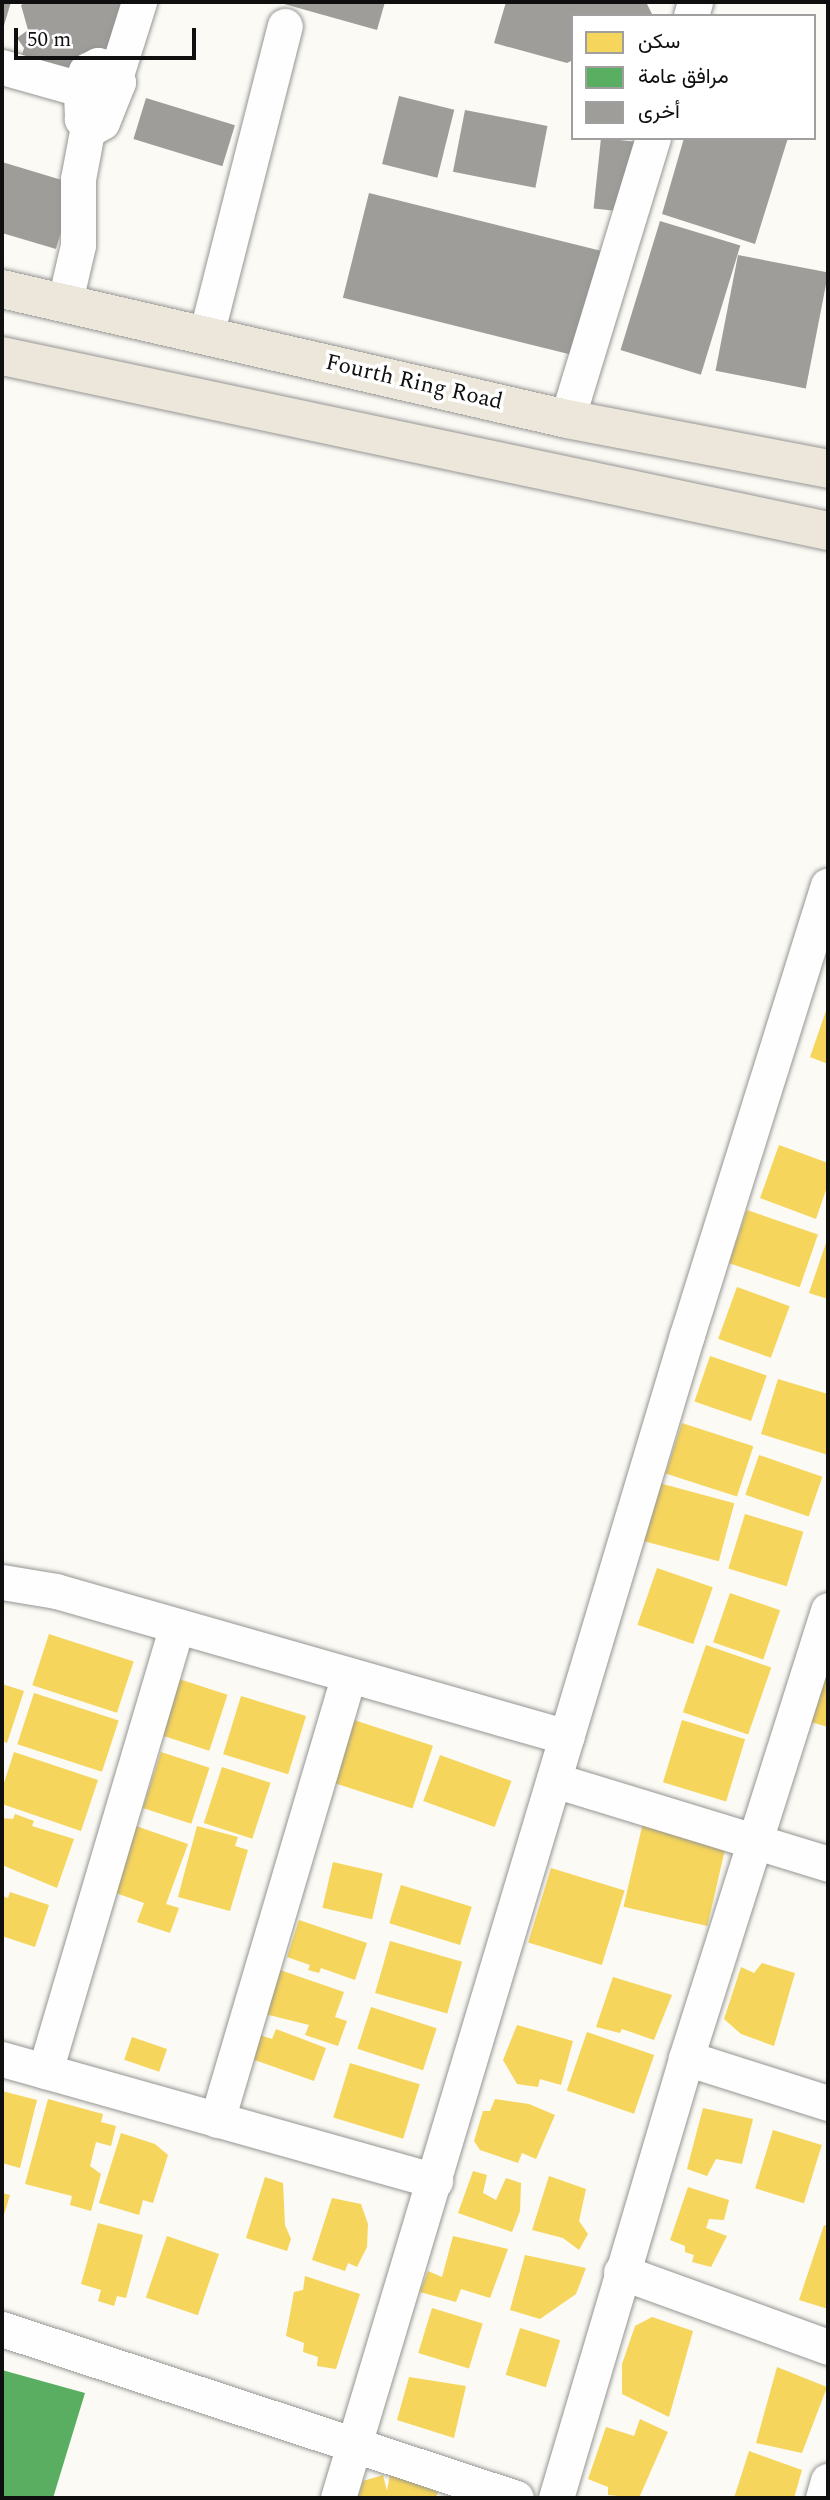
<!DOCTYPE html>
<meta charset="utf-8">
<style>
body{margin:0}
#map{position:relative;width:830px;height:2500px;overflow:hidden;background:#fbfaf5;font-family:Spectral,Vazirmatn,serif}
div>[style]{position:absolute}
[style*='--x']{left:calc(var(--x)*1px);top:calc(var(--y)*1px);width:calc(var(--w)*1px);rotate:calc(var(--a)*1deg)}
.homes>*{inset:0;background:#f6d55c;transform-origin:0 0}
.public>*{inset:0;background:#5aae61}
.building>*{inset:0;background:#9f9d9a;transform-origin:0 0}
.roads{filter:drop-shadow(0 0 2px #959593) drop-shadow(0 0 2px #959593)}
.minor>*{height:35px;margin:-17.5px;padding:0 17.5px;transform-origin:17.5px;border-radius:17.5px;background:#fefefe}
.major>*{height:38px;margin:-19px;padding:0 19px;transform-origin:19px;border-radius:19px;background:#ece6db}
span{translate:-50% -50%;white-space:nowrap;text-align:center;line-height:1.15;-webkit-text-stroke:7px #fff;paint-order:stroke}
.street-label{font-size:23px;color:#0f0f0f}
.frame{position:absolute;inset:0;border:4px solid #0f0f0f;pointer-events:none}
.legend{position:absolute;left:571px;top:14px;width:245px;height:126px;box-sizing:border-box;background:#fff;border:2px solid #9f9f9f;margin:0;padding:9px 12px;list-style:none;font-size:21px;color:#0f0f0f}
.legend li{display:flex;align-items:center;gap:14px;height:35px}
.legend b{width:35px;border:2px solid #9f9f9f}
.scale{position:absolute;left:14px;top:28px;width:182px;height:32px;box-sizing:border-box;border:4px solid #0f0f0f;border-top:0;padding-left:9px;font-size:21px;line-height:24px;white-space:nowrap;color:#0f0f0f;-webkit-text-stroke:5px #fff;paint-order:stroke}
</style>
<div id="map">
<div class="homes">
<i style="clip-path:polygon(828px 1005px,828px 1064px,810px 1057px)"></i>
<i style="clip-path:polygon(779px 1145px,828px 1163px,828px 1184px,816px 1219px,760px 1198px)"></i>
<i style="left:747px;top:1210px;width:75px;height:56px;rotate:19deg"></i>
<i style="clip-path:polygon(828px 1237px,828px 1299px,809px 1293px)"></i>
<i style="left:737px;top:1287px;width:56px;height:55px;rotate:20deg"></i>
<i style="left:710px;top:1356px;width:60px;height:48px;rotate:19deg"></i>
<i style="clip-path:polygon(778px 1379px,828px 1394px,828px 1455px,761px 1434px)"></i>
<i style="left:682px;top:1423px;width:75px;height:53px;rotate:18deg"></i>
<i style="left:759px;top:1455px;width:67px;height:42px;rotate:19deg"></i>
<i style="left:659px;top:1483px;width:78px;height:60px;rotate:15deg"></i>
<i style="left:745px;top:1514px;width:61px;height:57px;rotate:17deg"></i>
<i style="left:657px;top:1568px;width:59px;height:60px;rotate:19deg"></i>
<i style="left:730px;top:1593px;width:53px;height:52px;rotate:19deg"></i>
<i style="left:49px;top:1634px;width:89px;height:54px;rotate:18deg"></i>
<i style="left:706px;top:1645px;width:69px;height:71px;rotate:19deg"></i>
<i style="clip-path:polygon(828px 1670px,828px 1727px,811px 1722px)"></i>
<i style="left:179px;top:1679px;width:51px;height:59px;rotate:18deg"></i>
<i style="clip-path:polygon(2px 1684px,24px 1691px,7px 1743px,2px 1741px)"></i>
<i style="left:34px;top:1693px;width:89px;height:54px;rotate:18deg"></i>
<i style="left:241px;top:1696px;width:68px;height:61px;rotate:17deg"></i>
<i style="left:354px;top:1720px;width:83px;height:66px;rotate:18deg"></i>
<i style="left:682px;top:1720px;width:66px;height:65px;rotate:17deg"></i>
<i style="clip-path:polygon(14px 1752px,98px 1780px,81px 1831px,2px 1804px,2px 1789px)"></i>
<i style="left:161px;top:1752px;width:51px;height:59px;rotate:18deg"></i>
<i style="left:440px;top:1755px;width:76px;height:49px;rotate:20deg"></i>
<i style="left:222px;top:1767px;width:51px;height:59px;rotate:18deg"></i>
<i style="clip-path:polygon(15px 1814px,34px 1821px,32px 1826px,74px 1839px,57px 1888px,2px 1865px,2px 1818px,13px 1819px)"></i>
<i style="left:644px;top:1818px;width:86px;height:91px;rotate:13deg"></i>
<i style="clip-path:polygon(136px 1826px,188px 1844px,166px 1904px,179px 1908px,170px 1933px,137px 1922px,144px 1903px,113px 1892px)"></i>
<i style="clip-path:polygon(197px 1826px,238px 1837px,235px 1846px,248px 1850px,230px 1911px,178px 1897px)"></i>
<i style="left:333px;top:1862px;width:51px;height:47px;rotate:13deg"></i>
<i style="left:551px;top:1868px;width:77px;height:78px;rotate:17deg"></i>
<i style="left:401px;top:1885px;width:74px;height:40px;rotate:17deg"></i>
<i style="clip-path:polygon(10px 1892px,49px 1905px,35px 1947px,2px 1936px,2px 1896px,8px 1898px)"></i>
<i style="clip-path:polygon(299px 1920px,367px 1943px,355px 1980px,321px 1968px,319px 1973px,308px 1970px,310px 1965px,287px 1957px)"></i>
<i style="left:390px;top:1941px;width:75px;height:54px;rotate:16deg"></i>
<i style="clip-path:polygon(762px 1963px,795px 1973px,774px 2046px,741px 2034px,724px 2019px,741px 1967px,754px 1973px)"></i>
<i style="clip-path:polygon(280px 1970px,344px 1992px,335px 2017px,347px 2021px,338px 2046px,305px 2035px,309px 2025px,265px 2014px)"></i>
<i style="clip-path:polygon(613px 1977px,672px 1995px,654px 2040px,622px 2029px,620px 2033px,596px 2027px)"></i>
<i style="left:371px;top:2007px;width:69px;height:44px;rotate:18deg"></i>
<i style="clip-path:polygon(517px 2025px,573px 2041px,561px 2085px,540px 2079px,538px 2087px,517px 2084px,503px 2060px)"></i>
<i style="clip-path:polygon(276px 2029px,326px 2048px,314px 2081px,252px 2059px,260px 2035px,272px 2039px)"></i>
<i style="left:587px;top:2032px;width:71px;height:62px;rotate:19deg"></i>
<i style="left:132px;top:2037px;width:37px;height:24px;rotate:19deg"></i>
<i style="left:350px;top:2063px;width:73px;height:57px;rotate:17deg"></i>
<i style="clip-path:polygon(2px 2091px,37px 2100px,20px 2168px,2px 2163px)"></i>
<i style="clip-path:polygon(48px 2099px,103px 2114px,101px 2122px,116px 2126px,111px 2146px,96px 2142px,90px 2166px,101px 2174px,91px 2211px,70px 2205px,72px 2196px,25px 2184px)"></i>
<i style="clip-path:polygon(495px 2099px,529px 2104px,555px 2115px,536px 2159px,522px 2153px,518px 2163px,480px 2150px,474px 2141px,483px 2111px,490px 2111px)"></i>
<i style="clip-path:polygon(703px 2108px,753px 2119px,742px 2164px,716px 2159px,707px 2176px,687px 2169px)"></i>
<i style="left:773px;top:2130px;width:51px;height:61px;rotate:17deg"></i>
<i style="clip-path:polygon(121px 2133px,155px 2144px,168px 2155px,153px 2203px,143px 2200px,139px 2215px,99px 2203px)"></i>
<i style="clip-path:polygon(473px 2171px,487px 2175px,483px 2193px,496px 2200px,506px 2178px,521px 2183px,520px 2211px,512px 2232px,458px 2213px)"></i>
<i style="clip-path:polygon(549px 2176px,586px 2189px,579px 2221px,588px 2234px,579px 2250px,563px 2238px,532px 2230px)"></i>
<i style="clip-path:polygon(265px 2177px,283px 2183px,285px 2225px,291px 2239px,287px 2251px,246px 2238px)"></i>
<i style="clip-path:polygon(688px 2187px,729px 2200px,724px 2220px,709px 2219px,706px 2228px,727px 2236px,711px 2267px,692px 2262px,694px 2255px,685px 2252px,685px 2246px,670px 2240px)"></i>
<i style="clip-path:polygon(2px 2193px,10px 2195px,2px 2221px)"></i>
<i style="clip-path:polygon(332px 2198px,361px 2204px,368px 2224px,367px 2247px,357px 2267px,348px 2263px,345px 2271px,312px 2260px)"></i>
<i style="clip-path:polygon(98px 2223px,143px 2235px,126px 2298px,117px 2296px,114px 2306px,98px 2301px,101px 2290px,81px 2284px)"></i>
<i style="clip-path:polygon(824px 2225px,828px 2227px,828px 2309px,799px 2300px)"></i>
<i style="left:167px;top:2236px;width:55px;height:65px;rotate:19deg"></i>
<i style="clip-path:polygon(453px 2236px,508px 2249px,490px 2298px,461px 2289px,456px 2302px,420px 2292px,428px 2271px,442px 2277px)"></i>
<i style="clip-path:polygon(525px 2255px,586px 2268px,576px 2294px,540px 2319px,510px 2310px)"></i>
<i style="clip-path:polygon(305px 2276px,360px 2294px,336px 2369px,317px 2366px,318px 2357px,303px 2352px,304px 2343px,286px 2336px,294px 2292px,303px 2290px)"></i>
<i style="left:432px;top:2308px;width:53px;height:47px;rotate:17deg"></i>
<i style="clip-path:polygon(652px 2317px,693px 2331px,669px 2417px,622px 2394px,622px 2364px,635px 2326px)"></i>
<i style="left:520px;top:2328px;width:42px;height:49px;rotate:17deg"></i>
<i style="clip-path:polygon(777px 2367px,827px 2387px,802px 2453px,756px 2443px)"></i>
<i style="clip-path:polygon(409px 2377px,466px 2386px,454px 2438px,397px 2420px)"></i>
<i style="clip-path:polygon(640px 2419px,668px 2432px,639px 2498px,608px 2495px,608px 2487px,588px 2479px,606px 2427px,634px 2436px)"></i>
<i style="clip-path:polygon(749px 2451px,802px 2470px,794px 2498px,734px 2498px)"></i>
<i style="clip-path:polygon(390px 2474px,438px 2492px,436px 2498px,358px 2498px,363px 2481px,383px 2475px,387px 2491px)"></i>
</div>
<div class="public">
<i style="clip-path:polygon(2px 2370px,85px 2393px,53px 2498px,2px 2498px)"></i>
</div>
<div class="building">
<i style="clip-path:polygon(2px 2px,11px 2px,2px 32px)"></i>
<i style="clip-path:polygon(27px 2px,132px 2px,114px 62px,81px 53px,71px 81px,18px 68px,24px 48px,17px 38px,28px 30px,21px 5px)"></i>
<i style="clip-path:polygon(277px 2px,385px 2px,377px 30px)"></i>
<i style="clip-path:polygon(506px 2px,646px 2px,653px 16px,573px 16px,573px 60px,567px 63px,494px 43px)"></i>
<i style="left:399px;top:96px;width:57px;height:70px;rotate:14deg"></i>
<i style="left:146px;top:98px;width:93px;height:43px;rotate:17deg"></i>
<i style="left:465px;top:110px;width:84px;height:63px;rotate:11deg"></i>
<i style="left:601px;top:138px;width:38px;height:71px;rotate:6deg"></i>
<i style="clip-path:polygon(684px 138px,788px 138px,755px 244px,662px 214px)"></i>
<i style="clip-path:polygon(2px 162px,75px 184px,56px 249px,2px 233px)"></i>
<i style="left:369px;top:193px;width:245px;height:108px;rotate:14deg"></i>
<i style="left:660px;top:221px;width:84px;height:135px;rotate:17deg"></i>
<i style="left:738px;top:255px;width:92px;height:118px;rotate:11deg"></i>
</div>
<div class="roads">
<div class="minor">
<i style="--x:691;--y:16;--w:15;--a:-74"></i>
<i style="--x:98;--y:65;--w:14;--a:17"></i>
<i style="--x:111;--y:69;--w:15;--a:62"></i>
<i style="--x:118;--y:82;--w:43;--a:111.8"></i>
<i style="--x:102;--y:122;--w:10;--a:151"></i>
<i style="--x:93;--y:127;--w:14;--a:-144"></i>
<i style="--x:82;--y:119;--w:35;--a:-92"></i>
<i style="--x:81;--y:84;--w:14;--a:-69"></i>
<i style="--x:86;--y:71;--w:13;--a:-27"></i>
<i style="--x:2;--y:67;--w:82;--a:15.6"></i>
<i style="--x:116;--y:75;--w:77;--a:-72.5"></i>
<i style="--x:65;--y:301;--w:57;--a:-76.9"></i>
<i style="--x:78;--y:245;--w:66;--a:-90"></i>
<i style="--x:78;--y:179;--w:54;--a:-79.3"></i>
<i style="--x:206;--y:335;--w:319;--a:-75.7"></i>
<i style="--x:567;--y:419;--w:294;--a:-73"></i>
<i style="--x:2;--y:1582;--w:55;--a:9.5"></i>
<i style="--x:56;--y:1591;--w:531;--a:15.95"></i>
<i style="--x:554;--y:1780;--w:287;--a:17"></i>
<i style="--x:686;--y:2058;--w:149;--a:17.6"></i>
<i style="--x:2;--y:2059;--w:450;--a:15.7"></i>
<i style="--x:45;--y:2071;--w:464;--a:-73.5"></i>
<i style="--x:217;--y:2120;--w:464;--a:-73.5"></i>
<i style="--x:621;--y:2272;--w:220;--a:19.9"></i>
<i style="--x:2;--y:2329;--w:541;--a:18.2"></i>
<i style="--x:338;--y:2498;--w:1214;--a:-73.3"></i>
<i style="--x:687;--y:1335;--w:471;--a:-72.6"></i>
<i style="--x:556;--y:2498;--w:459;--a:-73.5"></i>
<i style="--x:686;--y:2058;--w:470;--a:-72.4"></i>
<i style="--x:823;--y:2498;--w:18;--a:-74"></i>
</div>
<div class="major">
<i style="--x:2;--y:289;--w:580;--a:12.96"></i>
<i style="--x:567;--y:419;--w:266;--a:10.8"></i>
<i style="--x:2;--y:356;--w:844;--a:11.96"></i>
</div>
</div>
<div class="street-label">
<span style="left:414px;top:383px;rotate:13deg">Fourth Ring Road</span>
</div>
<div class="frame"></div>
<ul class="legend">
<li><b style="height:19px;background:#f6d55c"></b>سكن</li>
<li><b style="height:19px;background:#5aae61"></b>مرافق عامة</li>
<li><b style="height:19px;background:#9f9d9a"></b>أخرى</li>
</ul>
<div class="scale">50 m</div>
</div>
